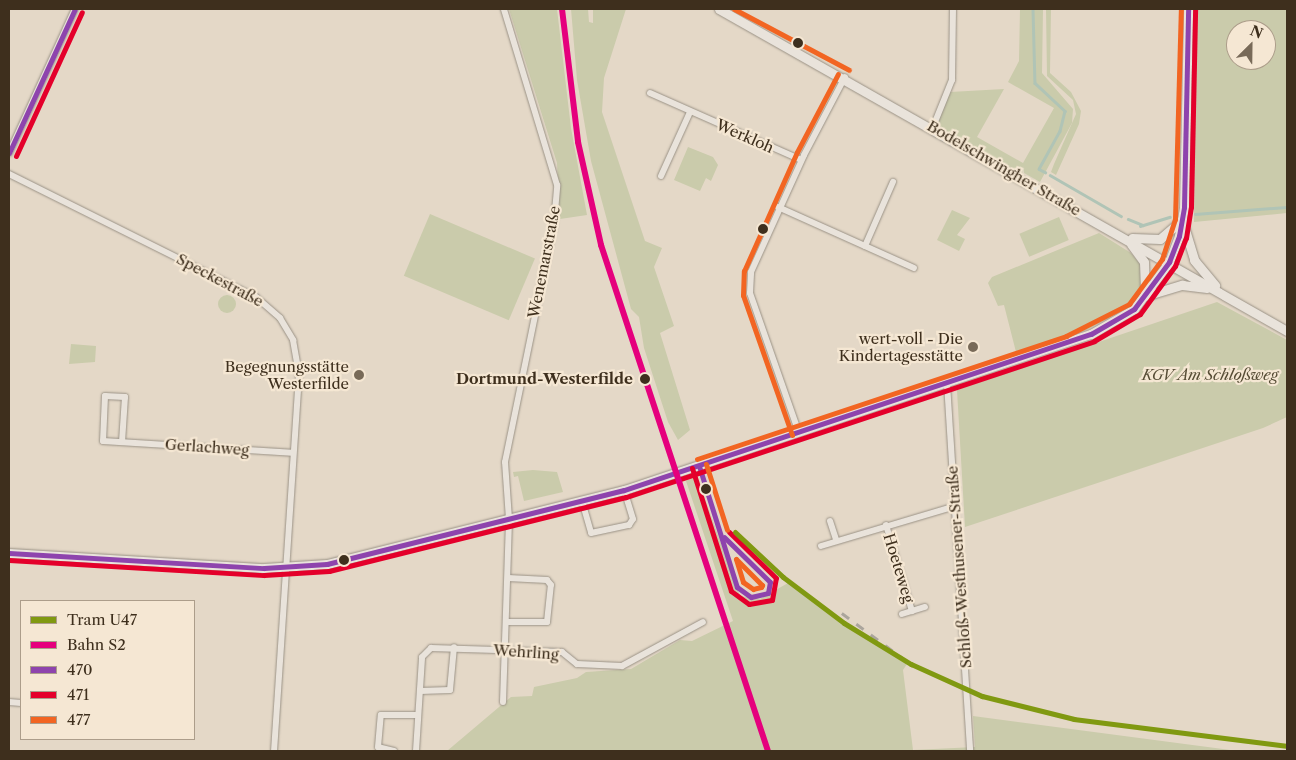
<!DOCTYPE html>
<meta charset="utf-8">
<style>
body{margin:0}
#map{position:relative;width:1296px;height:760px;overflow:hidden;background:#e4d8c7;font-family:"Libre Caslon Text",serif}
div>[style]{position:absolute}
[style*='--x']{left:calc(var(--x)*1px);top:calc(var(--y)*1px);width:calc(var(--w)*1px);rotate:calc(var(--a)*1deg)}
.green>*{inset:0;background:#cacbab;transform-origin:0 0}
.round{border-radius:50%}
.stream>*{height:2.5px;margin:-1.25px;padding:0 1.25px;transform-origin:1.25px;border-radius:1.25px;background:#b0c4b6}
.roads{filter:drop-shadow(0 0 1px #9a9286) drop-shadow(0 0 1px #9a9286)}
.street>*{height:6px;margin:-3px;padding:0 3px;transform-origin:3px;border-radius:3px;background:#e9e3db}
.secondary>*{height:9px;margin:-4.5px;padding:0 4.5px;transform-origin:4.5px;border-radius:4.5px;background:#e9e3db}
.rail>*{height:2.5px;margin-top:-1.25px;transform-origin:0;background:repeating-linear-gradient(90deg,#aba59c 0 9px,transparent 0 18px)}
.bus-1>*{height:5px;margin:-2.5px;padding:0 2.5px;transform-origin:2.5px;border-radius:2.5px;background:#8e44ad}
.bus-2>*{height:5px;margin:-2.5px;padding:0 2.5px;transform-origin:2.5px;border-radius:2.5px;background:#e4002b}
.bus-3>*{height:5px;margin:-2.5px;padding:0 2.5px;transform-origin:2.5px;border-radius:2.5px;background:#f26522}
.rail-1>*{height:6px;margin:-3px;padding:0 3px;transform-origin:3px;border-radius:3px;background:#e5007d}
.tram-1>*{height:5px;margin:-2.5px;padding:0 2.5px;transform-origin:2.5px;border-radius:2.5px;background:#809911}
.dots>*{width:14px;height:14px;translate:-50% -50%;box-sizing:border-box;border:2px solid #f5e7d3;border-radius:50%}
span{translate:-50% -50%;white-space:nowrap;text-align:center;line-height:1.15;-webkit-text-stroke:4.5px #f5e7d3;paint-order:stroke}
.street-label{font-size:15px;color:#3e2f1d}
.poi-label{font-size:15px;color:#3e2f1d}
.right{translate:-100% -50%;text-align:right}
.park-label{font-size:15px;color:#564c35;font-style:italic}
.stop-label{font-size:15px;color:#3e2f1d;font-weight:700}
.frame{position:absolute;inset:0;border:10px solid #3e2f1d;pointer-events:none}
.legend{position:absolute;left:20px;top:600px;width:175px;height:140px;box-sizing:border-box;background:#f5e7d3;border:1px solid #ac9d8a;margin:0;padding:6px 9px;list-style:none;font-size:15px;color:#3e2f1d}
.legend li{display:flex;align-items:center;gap:10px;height:25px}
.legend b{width:25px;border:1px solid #ac9d8a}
.north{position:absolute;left:1226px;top:20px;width:50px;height:50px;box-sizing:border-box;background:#f5e7d3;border:1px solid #ac9d8a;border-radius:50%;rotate:23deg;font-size:14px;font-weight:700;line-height:20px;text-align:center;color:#3e2f1d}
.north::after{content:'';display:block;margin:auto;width:18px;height:22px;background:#786a58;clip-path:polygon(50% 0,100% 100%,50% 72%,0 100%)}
</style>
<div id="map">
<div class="green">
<i style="clip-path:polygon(509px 9px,557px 9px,571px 128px,587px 215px,560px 219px,557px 163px)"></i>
<i style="clip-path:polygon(571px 9px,588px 9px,589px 22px,593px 23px,593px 9px,626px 9px,604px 78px,602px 112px,645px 241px,662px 248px,654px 267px,674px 326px,660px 333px,690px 430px,678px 440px,668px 422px,644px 348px,639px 317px,631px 309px,591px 161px,577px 80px)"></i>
<i style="clip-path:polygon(1020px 9px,1043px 9px,1042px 73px,1073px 109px,1072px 123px,1040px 182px,1024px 173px,1023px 166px,1022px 177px,933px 127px,950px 92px,1004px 89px,977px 137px,1023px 163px,1054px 108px,1008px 82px,1019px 61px)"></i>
<i style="clip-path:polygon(1046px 9px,1051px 9px,1050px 73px,1071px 92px,1081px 111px,1079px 124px,1056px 175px,1051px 172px,1054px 164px,1076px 114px,1073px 100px,1047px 76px)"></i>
<i style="clip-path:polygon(evenodd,1196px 9px,1287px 9px,1287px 213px,1194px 222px,1196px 9px,1236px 30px,1266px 30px,1266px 60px,1236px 60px,1236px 30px)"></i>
<i style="clip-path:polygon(688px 147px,713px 157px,718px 165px,711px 181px,706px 178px,700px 191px,674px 180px)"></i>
<i style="clip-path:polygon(952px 210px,970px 218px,957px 235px,965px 239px,959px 251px,937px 240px)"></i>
<i style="left:430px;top:214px;width:114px;height:67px;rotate:23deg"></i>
<i style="left:1059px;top:217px;width:25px;height:43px;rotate:67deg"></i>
<i style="clip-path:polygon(1099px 233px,1131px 253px,1141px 265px,1143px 283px,1134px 298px,1108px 319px,1082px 332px,1016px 352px,1004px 305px,998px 306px,988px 283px,992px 277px)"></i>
<i class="round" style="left:218px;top:295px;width:18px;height:18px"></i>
<i style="clip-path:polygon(1217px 302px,1287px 340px,1287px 417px,1263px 428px,965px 527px,957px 390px)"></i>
<i style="clip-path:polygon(71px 344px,96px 346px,95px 362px,69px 364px)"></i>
<i style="clip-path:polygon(533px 470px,557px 472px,563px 492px,524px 501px,518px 476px,514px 477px,513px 472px)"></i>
<i style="clip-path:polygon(692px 475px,697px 477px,740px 596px,760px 599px,788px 583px,848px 628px,907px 664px,903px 670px,913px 750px,975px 747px,973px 716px,1238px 751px,447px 751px,511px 697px,532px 696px,534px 687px,577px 678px,586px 672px,631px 669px,680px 640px,692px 641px,733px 621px,686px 481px)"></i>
</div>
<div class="stream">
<i style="--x:1033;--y:9;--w:74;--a:88.5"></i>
<i style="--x:1035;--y:83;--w:41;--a:43"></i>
<i style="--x:1065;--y:111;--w:21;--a:104"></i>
<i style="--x:1060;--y:131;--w:43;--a:118.9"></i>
<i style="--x:1039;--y:169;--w:7;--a:27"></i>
<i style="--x:1050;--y:175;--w:82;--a:30"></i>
<i style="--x:1195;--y:214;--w:92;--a:-4.4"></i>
<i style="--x:1128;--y:219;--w:16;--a:22"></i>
<i style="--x:1140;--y:226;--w:31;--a:-17"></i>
</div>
<div class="roads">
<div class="street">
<i style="--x:650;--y:93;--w:165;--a:23.9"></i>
<i style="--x:933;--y:127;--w:51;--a:-68"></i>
<i style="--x:952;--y:80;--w:71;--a:-89.2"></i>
<i style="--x:9;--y:153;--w:158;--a:-65.4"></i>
<i style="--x:9;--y:174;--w:276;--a:26.5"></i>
<i style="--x:256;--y:297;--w:32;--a:41"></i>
<i style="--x:280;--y:318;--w:26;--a:59"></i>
<i style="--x:293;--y:340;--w:36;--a:80"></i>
<i style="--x:299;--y:375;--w:377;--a:93.8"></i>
<i style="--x:661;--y:176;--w:70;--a:-65.6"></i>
<i style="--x:778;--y:207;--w:149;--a:24.2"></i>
<i style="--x:865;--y:246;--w:70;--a:-66.4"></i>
<i style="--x:947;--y:383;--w:369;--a:86.4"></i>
<i style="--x:799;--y:433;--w:148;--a:-109.3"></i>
<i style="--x:750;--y:293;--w:21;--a:-87"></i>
<i style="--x:751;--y:272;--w:128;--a:-65.6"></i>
<i style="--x:804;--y:155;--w:88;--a:-62.3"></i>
<i style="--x:122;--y:442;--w:45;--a:-86.2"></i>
<i style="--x:125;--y:397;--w:20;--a:-177"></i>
<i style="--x:105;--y:396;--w:45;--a:92.5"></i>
<i style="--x:103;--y:441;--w:189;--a:3.6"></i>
<i style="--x:582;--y:501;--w:33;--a:74"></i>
<i style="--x:591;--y:533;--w:39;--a:-12"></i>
<i style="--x:629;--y:525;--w:7;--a:-56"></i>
<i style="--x:633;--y:519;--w:30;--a:-107"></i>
<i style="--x:830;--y:521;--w:20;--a:72"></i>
<i style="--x:886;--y:525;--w:90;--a:73.2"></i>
<i style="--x:821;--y:546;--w:140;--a:-16.6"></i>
<i style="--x:902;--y:614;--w:24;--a:-17"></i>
<i style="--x:506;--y:622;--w:41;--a:0"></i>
<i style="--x:547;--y:622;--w:37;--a:-84"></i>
<i style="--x:551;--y:585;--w:6;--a:-129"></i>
<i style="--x:547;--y:580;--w:39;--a:-177"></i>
<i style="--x:420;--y:691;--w:30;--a:-2"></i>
<i style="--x:450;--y:690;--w:43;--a:-84.7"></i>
<i style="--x:9;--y:702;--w:12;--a:5"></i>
<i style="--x:503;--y:702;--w:183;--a:-88.1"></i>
<i style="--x:509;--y:519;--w:57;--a:-94"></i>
<i style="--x:505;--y:462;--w:244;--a:-78.4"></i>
<i style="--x:554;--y:223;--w:38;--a:-85"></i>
<i style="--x:557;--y:185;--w:184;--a:-106.8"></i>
<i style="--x:394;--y:751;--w:16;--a:-166"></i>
<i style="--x:378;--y:747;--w:32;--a:-85"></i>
<i style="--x:381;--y:715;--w:37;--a:0"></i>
<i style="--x:416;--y:751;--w:94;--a:-86.3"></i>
<i style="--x:422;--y:657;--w:13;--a:-45"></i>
<i style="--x:431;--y:648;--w:131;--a:1.7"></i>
<i style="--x:562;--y:652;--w:19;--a:39"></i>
<i style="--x:577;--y:664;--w:45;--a:2.5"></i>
<i style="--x:622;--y:666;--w:92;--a:-28.5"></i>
</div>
<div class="secondary">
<i style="--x:719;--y:9;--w:653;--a:29.55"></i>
<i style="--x:1183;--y:223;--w:39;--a:73"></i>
<i style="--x:1194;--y:260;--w:33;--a:50"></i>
<i style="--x:1132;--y:238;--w:28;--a:2"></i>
<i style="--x:1160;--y:239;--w:29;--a:-41"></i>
<i style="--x:1131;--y:244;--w:22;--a:54"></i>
<i style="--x:1144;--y:262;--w:32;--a:88"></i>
<i style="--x:1145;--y:296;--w:39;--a:-17"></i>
<i style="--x:1182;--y:285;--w:25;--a:7"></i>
<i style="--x:9;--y:553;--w:255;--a:3.4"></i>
<i style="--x:264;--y:568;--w:63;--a:-3.6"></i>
<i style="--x:327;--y:564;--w:306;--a:-14"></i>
<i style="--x:624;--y:490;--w:492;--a:-18.5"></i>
<i style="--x:1091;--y:334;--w:50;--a:-30.2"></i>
<i style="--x:1134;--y:309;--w:59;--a:-53.3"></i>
<i style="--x:1169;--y:262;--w:28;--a:-69"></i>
<i style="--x:1179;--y:236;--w:29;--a:-80"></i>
<i style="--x:1184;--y:207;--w:198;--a:-88.8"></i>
</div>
</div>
<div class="rail">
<i style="--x:842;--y:613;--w:86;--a:36.5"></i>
</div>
<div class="bus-1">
<i style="--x:9;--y:153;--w:158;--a:-65.4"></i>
<i style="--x:699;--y:466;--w:127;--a:72.6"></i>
<i style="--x:737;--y:587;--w:17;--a:36"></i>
<i style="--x:751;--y:597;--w:17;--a:-13"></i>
<i style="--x:768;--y:593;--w:11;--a:-80"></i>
<i style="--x:770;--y:582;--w:64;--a:-135.6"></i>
<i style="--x:9;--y:553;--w:255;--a:3.4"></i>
<i style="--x:264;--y:568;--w:63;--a:-3.6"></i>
<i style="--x:327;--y:564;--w:306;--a:-14"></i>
<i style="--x:624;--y:490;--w:492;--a:-18.5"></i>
<i style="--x:1091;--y:334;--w:50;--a:-30.2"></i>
<i style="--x:1134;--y:309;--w:59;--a:-53.3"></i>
<i style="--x:1169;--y:262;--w:28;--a:-69"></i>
<i style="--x:1179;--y:236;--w:29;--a:-80"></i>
<i style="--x:1184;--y:207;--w:198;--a:-88.8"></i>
</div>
<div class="bus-2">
<i style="--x:16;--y:156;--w:158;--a:-65.4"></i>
<i style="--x:692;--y:468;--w:129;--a:72.4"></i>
<i style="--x:731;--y:591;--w:22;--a:36"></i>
<i style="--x:749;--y:604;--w:23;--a:-10"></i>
<i style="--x:772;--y:600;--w:22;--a:-80"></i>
<i style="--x:776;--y:578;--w:66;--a:-135.6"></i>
<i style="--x:9;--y:560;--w:255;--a:3.4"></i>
<i style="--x:264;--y:575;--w:65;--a:-3.5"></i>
<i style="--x:329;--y:571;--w:306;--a:-14"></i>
<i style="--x:626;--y:497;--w:493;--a:-18.4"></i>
<i style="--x:1094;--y:341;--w:53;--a:-30.4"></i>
<i style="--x:1140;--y:314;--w:59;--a:-53.9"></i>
<i style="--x:1175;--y:266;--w:30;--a:-69"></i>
<i style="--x:1186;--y:238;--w:31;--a:-81"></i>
<i style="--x:1191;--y:207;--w:198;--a:-88.8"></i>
</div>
<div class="bus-3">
<i style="--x:734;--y:9;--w:130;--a:27.9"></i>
<i style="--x:792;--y:435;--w:148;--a:-109.3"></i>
<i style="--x:743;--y:295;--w:24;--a:-88"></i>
<i style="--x:744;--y:271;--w:130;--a:-66"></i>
<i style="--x:797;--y:152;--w:88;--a:-62.3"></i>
<i style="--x:697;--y:459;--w:389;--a:-18.4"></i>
<i style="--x:1066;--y:336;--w:71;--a:-26.9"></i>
<i style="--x:1129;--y:304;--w:56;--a:-53.7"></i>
<i style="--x:1162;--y:259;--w:42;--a:-72"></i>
<i style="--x:1175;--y:219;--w:210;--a:-88.4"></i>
<i style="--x:706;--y:464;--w:69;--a:72.3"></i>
<i style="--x:736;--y:559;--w:37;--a:45"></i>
<i style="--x:762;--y:585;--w:2;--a:117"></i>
<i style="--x:761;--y:587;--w:8;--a:166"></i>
<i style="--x:753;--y:589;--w:12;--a:-145"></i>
<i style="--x:743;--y:582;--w:24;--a:-107"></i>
</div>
<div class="rail-1">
<i style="--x:562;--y:9;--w:134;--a:83.1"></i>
<i style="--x:578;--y:142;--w:106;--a:77.4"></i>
<i style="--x:601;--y:245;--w:533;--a:71.74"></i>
</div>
<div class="tram-1">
<i style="--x:735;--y:532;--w:66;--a:43.2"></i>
<i style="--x:783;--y:577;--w:76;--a:37"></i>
<i style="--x:844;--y:623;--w:79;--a:31.5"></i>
<i style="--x:911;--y:664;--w:78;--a:24.3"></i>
<i style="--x:982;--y:696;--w:95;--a:14"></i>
<i style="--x:1074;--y:719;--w:215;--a:7.2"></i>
</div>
<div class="dots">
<i style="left:798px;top:43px;background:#3e2f1d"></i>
<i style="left:763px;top:229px;background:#3e2f1d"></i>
<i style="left:973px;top:347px;background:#786a58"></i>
<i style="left:359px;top:375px;background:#786a58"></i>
<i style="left:645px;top:379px;background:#3e2f1d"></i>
<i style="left:706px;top:489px;background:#3e2f1d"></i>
<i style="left:344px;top:560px;background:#3e2f1d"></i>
</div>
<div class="street-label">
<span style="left:745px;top:136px;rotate:24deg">Werkloh</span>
<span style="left:1004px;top:168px;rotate:30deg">Bodelschwingher Straße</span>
<span style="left:544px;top:262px;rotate:-79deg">Wenemarstraße</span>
<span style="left:220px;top:280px;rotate:28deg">Speckestraße</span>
<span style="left:207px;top:447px;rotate:4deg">Gerlachweg</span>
<span style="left:959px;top:567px;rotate:-94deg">Schloß-Westhusener-Straße</span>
<span style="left:899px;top:568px;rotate:73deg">Hoeteweg</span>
<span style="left:526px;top:652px;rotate:4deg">Wehrling</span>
</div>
<div class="poi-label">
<span class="right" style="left:963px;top:347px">wert-voll - Die<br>Kindertagesstätte</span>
<span class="right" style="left:349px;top:375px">Begegnungsstätte<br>Westerfilde</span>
</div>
<div class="park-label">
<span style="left:1210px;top:375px">KGV Am Schloßweg</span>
</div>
<div class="stop-label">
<span class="right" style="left:633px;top:379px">Dortmund-Westerfilde</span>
</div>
<div class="frame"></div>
<ul class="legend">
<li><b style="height:6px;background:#809911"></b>Tram U47</li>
<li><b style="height:6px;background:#e5007d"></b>Bahn S2</li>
<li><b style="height:6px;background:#8e44ad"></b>470</li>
<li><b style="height:6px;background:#e4002b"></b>471</li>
<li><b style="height:6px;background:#f26522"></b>477</li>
</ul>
<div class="north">N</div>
</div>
